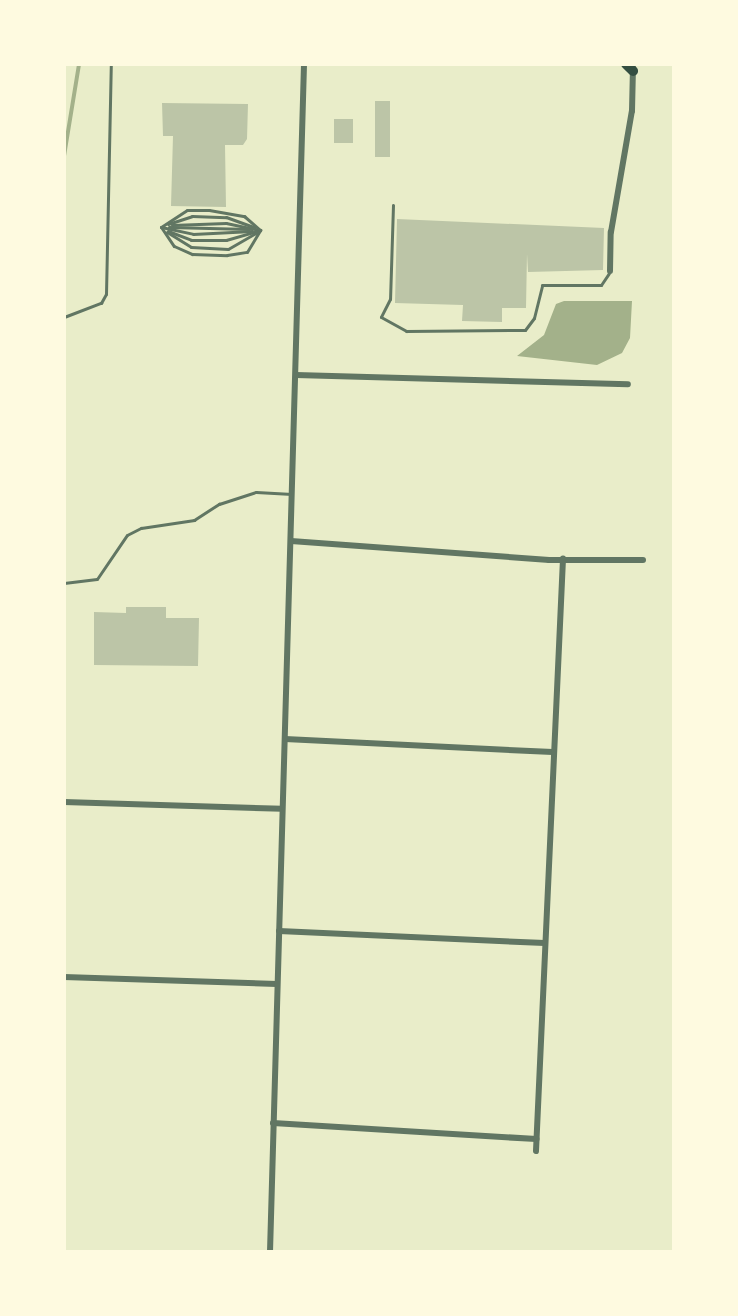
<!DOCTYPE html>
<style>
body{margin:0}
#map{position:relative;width:738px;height:1316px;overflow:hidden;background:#e9edc9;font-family:"PT Sans",sans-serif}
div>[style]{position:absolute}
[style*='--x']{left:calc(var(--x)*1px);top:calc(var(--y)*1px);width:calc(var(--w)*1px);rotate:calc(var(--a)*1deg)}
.water>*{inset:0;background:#a3b18a}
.stream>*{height:4px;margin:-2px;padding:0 2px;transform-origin:2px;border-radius:2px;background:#a3b18a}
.building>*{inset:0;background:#bcc5a7;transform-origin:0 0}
.service>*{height:3px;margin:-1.5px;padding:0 1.5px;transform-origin:1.5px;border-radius:1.5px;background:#617663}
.minor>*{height:6px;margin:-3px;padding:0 3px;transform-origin:3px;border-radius:3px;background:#617663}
.primary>*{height:10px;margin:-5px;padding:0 5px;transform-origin:5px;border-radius:5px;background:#344e41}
span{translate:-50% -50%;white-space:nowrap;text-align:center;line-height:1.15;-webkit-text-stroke:6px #fefae0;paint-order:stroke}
.frame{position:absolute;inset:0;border:66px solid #fefae0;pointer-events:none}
</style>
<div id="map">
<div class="water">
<i style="clip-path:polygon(564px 301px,632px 301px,630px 338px,622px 353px,597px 365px,517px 356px,544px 335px,556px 304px)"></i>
</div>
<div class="stream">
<i style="--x:64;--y:156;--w:93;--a:-80.7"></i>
</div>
<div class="building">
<i style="left:375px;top:101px;width:15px;height:56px"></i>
<i style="clip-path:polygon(162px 103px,248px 104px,247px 139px,243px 145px,225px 145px,226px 207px,171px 206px,173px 136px,163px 136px)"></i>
<i style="left:334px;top:119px;width:19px;height:24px"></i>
<i style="clip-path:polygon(397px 219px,604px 228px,603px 270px,528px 272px,527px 254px,526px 308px,502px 308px,502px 322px,462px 321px,463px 305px,395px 303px)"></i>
<i style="clip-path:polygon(126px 607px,166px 607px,166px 618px,199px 618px,198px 666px,94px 665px,94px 612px,126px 613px)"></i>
</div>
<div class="service">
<i style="--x:393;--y:205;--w:94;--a:91.8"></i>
<i style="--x:390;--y:299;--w:20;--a:117"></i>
<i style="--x:381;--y:317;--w:29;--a:29"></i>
<i style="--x:406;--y:331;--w:119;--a:-0.5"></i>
<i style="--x:525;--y:330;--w:15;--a:-53"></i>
<i style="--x:534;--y:318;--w:34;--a:-76"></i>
<i style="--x:542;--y:285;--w:59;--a:0"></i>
<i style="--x:601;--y:285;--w:14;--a:-56"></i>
<i style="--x:168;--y:224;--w:25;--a:-18"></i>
<i style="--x:192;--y:216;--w:34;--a:2"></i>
<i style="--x:226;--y:217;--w:30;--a:20"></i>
<i style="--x:172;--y:225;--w:54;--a:-2.1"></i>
<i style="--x:226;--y:223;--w:35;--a:12"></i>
<i style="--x:161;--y:227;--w:23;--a:56"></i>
<i style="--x:174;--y:246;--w:20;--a:24"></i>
<i style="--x:192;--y:254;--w:35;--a:2"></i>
<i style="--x:227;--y:255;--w:20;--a:-9"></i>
<i style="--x:247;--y:252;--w:26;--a:-59"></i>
<i style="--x:161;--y:227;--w:31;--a:-33"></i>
<i style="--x:187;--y:210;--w:22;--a:0"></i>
<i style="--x:209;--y:210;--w:36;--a:10"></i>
<i style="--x:244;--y:216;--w:21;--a:41"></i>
<i style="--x:161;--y:227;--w:33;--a:12"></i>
<i style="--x:193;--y:234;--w:59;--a:-2.9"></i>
<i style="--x:169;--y:227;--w:80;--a:1.4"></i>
<i style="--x:168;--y:231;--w:25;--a:21"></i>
<i style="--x:191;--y:240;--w:35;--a:0"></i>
<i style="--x:226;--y:240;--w:32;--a:-16"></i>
<i style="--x:167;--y:232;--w:28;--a:32"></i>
<i style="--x:191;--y:247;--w:37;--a:3"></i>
<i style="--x:228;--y:249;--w:34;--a:-30"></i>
<i style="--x:64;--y:317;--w:40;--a:-21"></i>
<i style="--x:101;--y:303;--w:10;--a:-61"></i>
<i style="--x:106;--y:294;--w:230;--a:-88.8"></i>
<i style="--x:64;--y:583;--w:33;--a:-7"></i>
<i style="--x:97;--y:579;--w:53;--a:-55.7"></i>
<i style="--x:127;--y:535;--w:16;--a:-27"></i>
<i style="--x:141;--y:528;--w:54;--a:-8.6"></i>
<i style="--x:194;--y:520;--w:30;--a:-33"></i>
<i style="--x:219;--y:504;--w:39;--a:-18"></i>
<i style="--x:256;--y:492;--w:36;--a:3"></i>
</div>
<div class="minor">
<i style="--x:610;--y:271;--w:39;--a:-89"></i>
<i style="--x:611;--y:232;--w:123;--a:-80.2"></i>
<i style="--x:632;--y:111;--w:43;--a:-88.7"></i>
<i style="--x:296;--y:375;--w:332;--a:1.6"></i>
<i style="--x:291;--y:541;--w:259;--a:4.2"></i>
<i style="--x:549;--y:560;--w:94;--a:0"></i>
<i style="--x:285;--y:739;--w:268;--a:2.8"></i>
<i style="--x:64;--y:802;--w:218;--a:1.8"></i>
<i style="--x:279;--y:931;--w:266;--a:2.6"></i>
<i style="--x:64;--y:977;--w:213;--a:1.9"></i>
<i style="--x:273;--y:1123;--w:264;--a:3.5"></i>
<i style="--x:536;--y:1151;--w:593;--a:-87.39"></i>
<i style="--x:270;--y:1252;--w:1188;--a:-88.36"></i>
</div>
<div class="primary">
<i style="--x:626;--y:64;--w:10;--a:45"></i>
</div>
<div class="frame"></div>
</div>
